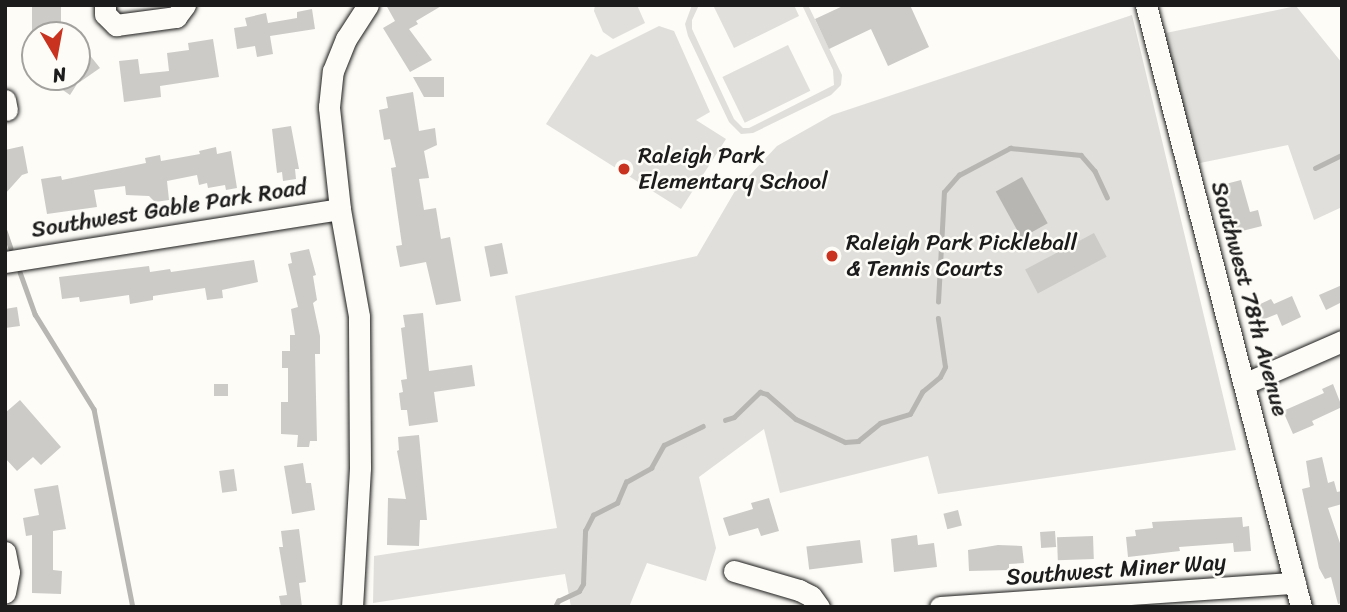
<!DOCTYPE html>
<style>
body{margin:0}
#map{position:relative;width:1347px;height:612px;overflow:hidden;background:#fdfcf7;font-family:Sriracha,sans-serif}
div>[style]{position:absolute}
[style*='--x']{left:calc(var(--x)*1px);top:calc(var(--y)*1px);width:calc(var(--w)*1px);rotate:calc(var(--a)*1deg)}
.green>*{inset:0;background:#e0dfdb;transform-origin:0 0}
.water>*{inset:0;background:#b7b6b2;transform-origin:0 0}
.stream>*{height:4.5px;margin:-2.25px;padding:0 2.25px;transform-origin:2.25px;border-radius:2.25px;background:#b7b6b2}
.building>*{inset:0;background:#cccbc8;transform-origin:0 0}
.roads{filter:drop-shadow(0 0 2px #1c1c1c) drop-shadow(0 0 2px #1c1c1c)}
.minor>*{height:21px;margin:-10.5px;padding:0 10.5px;transform-origin:10.5px;border-radius:10.5px;background:#fdfcf7}
.dots>*{width:19px;height:19px;translate:-50% -50%;box-sizing:border-box;border:4px solid #fdfcf7;border-radius:50%}
span{translate:-50% -50%;white-space:nowrap;text-align:center;line-height:1.15;-webkit-text-stroke:5px #fdfcf7;paint-order:stroke}
.poi-label{font-size:23px;color:#1c1c1c}
.left{translate:0 -50%;text-align:left}
.street-label{font-size:23px;color:#1c1c1c}
.frame{position:absolute;inset:0;border:7px solid #1c1c1c;pointer-events:none}
.north{position:absolute;left:21px;top:21px;width:70px;height:70px;box-sizing:border-box;background:#fdfcf7;border:2px solid #a3a29f;border-radius:50%;rotate:170deg;font-size:19px;font-weight:700;line-height:28px;text-align:center;color:#1c1c1c}
.north::after{content:'';display:block;margin:auto;width:24px;height:32px;background:#c8321e;clip-path:polygon(50% 0,100% 100%,50% 72%,0 100%)}
</style>
<div id="map">
<div class="green">
<i style="clip-path:polygon(595px 5px,637px 5px,645px 23px,613px 39px,603px 32px,594px 11px)"></i>
<i style="clip-path:polygon(692px 5px,699px 5px,692px 20px,692px 29px,734px 119px,743px 128px,749px 128px,834px 85px,833px 70px,802px 5px,808px 5px,842px 75px,841px 85px,831px 95px,753px 133px,741px 134px,729px 122px,688px 36px,685px 24px)"></i>
<i style="clip-path:polygon(713px 5px,794px 5px,799px 16px,734px 48px)"></i>
<i style="clip-path:polygon(1296px 6px,1342px 63px,1342px 207px,1314px 220px,1288px 145px,1195px 164px,1161px 34px)"></i>
<i style="clip-path:polygon(1132px 15px,1236px 450px,938px 494px,928px 456px,780px 493px,764px 429px,699px 477px,716px 548px,706px 581px,647px 563px,629px 607px,571px 607px,565px 574px,373px 603px,374px 556px,557px 528px,515px 296px,697px 256px,735px 191px,777px 146px,832px 115px)"></i>
<i style="clip-path:polygon(659px 26px,674px 31px,710px 112px,696px 120px,726px 139px,681px 209px,546px 124px,591px 54px,597px 57px)"></i>
<i style="left:788px;top:45px;width:51px;height:73px;rotate:64deg"></i>
</div>
<div class="water">
<i style="left:1022px;top:177px;width:53px;height:30px;rotate:61deg"></i>
</div>
<div class="stream">
<i style="--x:1315;--y:168;--w:30;--a:-26"></i>
<i style="--x:5;--y:231;--w:18;--a:71"></i>
<i style="--x:20;--y:272;--w:45;--a:70.3"></i>
<i style="--x:35;--y:314;--w:112;--a:58.2"></i>
<i style="--x:94;--y:409;--w:202;--a:78.9"></i>
<i style="--x:938;--y:302;--w:110;--a:-86.9"></i>
<i style="--x:944;--y:192;--w:23;--a:-49"></i>
<i style="--x:959;--y:175;--w:58;--a:-27.9"></i>
<i style="--x:1010;--y:148;--w:71;--a:5.6"></i>
<i style="--x:1081;--y:155;--w:21;--a:49"></i>
<i style="--x:1095;--y:171;--w:29;--a:65"></i>
<i style="--x:725;--y:420;--w:9;--a:-18"></i>
<i style="--x:734;--y:417;--w:36;--a:-44"></i>
<i style="--x:760;--y:392;--w:7;--a:16"></i>
<i style="--x:767;--y:394;--w:38;--a:41"></i>
<i style="--x:796;--y:419;--w:54;--a:25.1"></i>
<i style="--x:845;--y:442;--w:13;--a:-4"></i>
<i style="--x:858;--y:441;--w:28;--a:-39"></i>
<i style="--x:880;--y:423;--w:31;--a:-17"></i>
<i style="--x:910;--y:414;--w:25;--a:-61"></i>
<i style="--x:922;--y:392;--w:23;--a:-40"></i>
<i style="--x:940;--y:377;--w:11;--a:-63"></i>
<i style="--x:945;--y:367;--w:49;--a:-98.3"></i>
<i style="--x:555;--y:607;--w:7;--a:-63"></i>
<i style="--x:558;--y:601;--w:23;--a:-25"></i>
<i style="--x:579;--y:591;--w:8;--a:-60"></i>
<i style="--x:583;--y:584;--w:53;--a:-87.8"></i>
<i style="--x:585;--y:531;--w:18;--a:-63"></i>
<i style="--x:593;--y:515;--w:27;--a:-27"></i>
<i style="--x:617;--y:503;--w:23;--a:-67"></i>
<i style="--x:626;--y:482;--w:29;--a:-29"></i>
<i style="--x:651;--y:468;--w:26;--a:-61"></i>
<i style="--x:664;--y:445;--w:43;--a:-26"></i>
</div>
<div class="building">
<i style="left:32px;top:5px;width:29px;height:30px"></i>
<i style="clip-path:polygon(386px 5px,443px 5px,416px 21px,418px 24px,409px 29px,432px 60px,410px 72px,383px 28px,395px 21px)"></i>
<i style="clip-path:polygon(845px 5px,910px 5px,929px 47px,888px 66px,871px 29px,829px 49px,815px 19px)"></i>
<i style="clip-path:polygon(312px 9px,315px 29px,270px 36px,273px 54px,257px 57px,255px 46px,237px 49px,234px 28px,247px 26px,245px 18px,266px 13px,268px 23px,297px 18px,297px 12px)"></i>
<i style="clip-path:polygon(213px 39px,219px 77px,160px 86px,161px 97px,124px 102px,119px 61px,138px 59px,140px 74px,169px 71px,167px 53px,189px 50px,188px 43px)"></i>
<i style="clip-path:polygon(84px 48px,100px 68px,77px 84px,70px 95px,54px 84px,59px 77px,77px 77px,77px 53px)"></i>
<i style="clip-path:polygon(413px 77px,444px 77px,444px 97px,424px 97px)"></i>
<i style="clip-path:polygon(413px 92px,419px 131px,435px 128px,437px 145px,424px 151px,429px 178px,419px 179px,424px 210px,436px 208px,441px 239px,450px 237px,461px 301px,436px 305px,426px 262px,400px 267px,396px 246px,402px 245px,391px 168px,396px 167px,390px 139px,384px 140px,379px 110px,388px 108px,386px 97px)"></i>
<i style="clip-path:polygon(291px 126px,299px 169px,295px 169px,296px 179px,283px 181px,282px 172px,277px 173px,272px 129px)"></i>
<i style="clip-path:polygon(23px 146px,28px 173px,22px 175px,5px 194px,5px 150px)"></i>
<i style="clip-path:polygon(216px 147px,217px 154px,231px 151px,237px 188px,226px 190px,225px 185px,208px 188px,207px 183px,199px 185px,197px 175px,167px 181px,169px 200px,155px 202px,149px 196px,126px 195px,125px 186px,94px 190px,97px 207px,47px 214px,41px 179px,61px 176px,62px 180px,146px 163px,145px 158px,160px 155px,161px 161px,200px 154px,199px 151px)"></i>
<i style="clip-path:polygon(1241px 180px,1250px 212px,1258px 210px,1262px 226px,1226px 235px,1214px 187px)"></i>
<i style="left:1094px;top:233px;width:27px;height:78px;rotate:62deg"></i>
<i style="left:502px;top:243px;width:31px;height:18px;rotate:79deg"></i>
<i style="clip-path:polygon(309px 249px,316px 275px,313px 276px,317px 300px,313px 303px,320px 336px,320px 354px,315px 354px,317px 441px,310px 441px,309px 447px,297px 447px,298px 435px,281px 434px,281px 402px,288px 402px,288px 368px,282px 368px,282px 351px,290px 351px,290px 335px,295px 335px,291px 309px,298px 307px,288px 264px,292px 263px,290px 253px)"></i>
<i style="clip-path:polygon(254px 260px,258px 282px,222px 290px,223px 298px,207px 300px,205px 288px,153px 296px,153px 300px,130px 304px,129px 295px,80px 302px,79px 297px,62px 299px,59px 277px,149px 266px,150px 272px,170px 269px,171px 272px)"></i>
<i style="clip-path:polygon(1342px 285px,1342px 302px,1326px 310px,1319px 295px)"></i>
<i style="clip-path:polygon(1292px 296px,1301px 317px,1282px 326px,1277px 314px,1262px 320px,1256px 306px,1271px 299px,1274px 304px)"></i>
<i style="clip-path:polygon(17px 307px,20px 326px,5px 328px,5px 309px)"></i>
<i style="clip-path:polygon(423px 313px,429px 371px,472px 365px,475px 386px,434px 392px,438px 422px,409px 426px,407px 410px,401px 410px,399px 393px,403px 392px,401px 380px,407px 379px,401px 328px,405px 327px,403px 315px)"></i>
<i style="left:214px;top:384px;width:14px;height:12px"></i>
<i style="clip-path:polygon(1333px 384px,1342px 407px,1312px 421px,1314px 425px,1293px 434px,1283px 411px,1324px 393px,1322px 389px)"></i>
<i style="clip-path:polygon(20px 400px,61px 447px,41px 465px,33px 457px,17px 471px,5px 458px,5px 413px)"></i>
<i style="clip-path:polygon(419px 435px,427px 520px,420px 520px,419px 546px,387px 545px,388px 498px,406px 499px,397px 451px,399px 450px,398px 437px)"></i>
<i style="clip-path:polygon(1322px 457px,1328px 483px,1334px 481px,1337px 492px,1342px 491px,1342px 504px,1328px 508px,1342px 549px,1342px 603px,1338px 604px,1331px 577px,1325px 579px,1319px 568px,1302px 489px,1310px 487px,1306px 461px)"></i>
<i style="clip-path:polygon(303px 463px,306px 483px,311px 483px,315px 510px,292px 514px,284px 466px)"></i>
<i style="left:234px;top:469px;width:22px;height:15px;rotate:82deg"></i>
<i style="clip-path:polygon(58px 485px,66px 529px,53px 531px,53px 570px,62px 571px,61px 594px,32px 593px,32px 535px,26px 536px,23px 518px,39px 515px,34px 489px)"></i>
<i style="clip-path:polygon(769px 498px,779px 531px,761px 536px,758px 528px,729px 536px,723px 518px,753px 509px,751px 503px)"></i>
<i style="left:958px;top:510px;width:16px;height:15px;rotate:76deg"></i>
<i style="clip-path:polygon(1242px 517px,1243px 527px,1249px 526px,1251px 551px,1234px 552px,1233px 543px,1179px 547px,1180px 551px,1128px 557px,1126px 537px,1136px 536px,1135px 530px,1153px 528px,1152px 522px)"></i>
<i style="clip-path:polygon(299px 529px,306px 582px,299px 583px,302px 607px,281px 607px,279px 596px,287px 595px,279px 547px,283px 547px,281px 531px)"></i>
<i style="left:1055px;top:531px;width:16px;height:15px;rotate:86deg"></i>
<i style="clip-path:polygon(917px 535px,918px 545px,934px 543px,937px 567px,894px 572px,891px 539px)"></i>
<i style="left:1093px;top:536px;width:23px;height:36px;rotate:88deg"></i>
<i style="left:860px;top:540px;width:23px;height:54px;rotate:83deg"></i>
<i style="clip-path:polygon(998px 545px,1022px 546px,1024px 563px,1009px 564px,1009px 570px,969px 571px,968px 550px)"></i>
</div>
<div class="roads">
<div class="minor">
<i style="--x:105;--y:5;--w:9;--a:90"></i>
<i style="--x:105;--y:14;--w:16;--a:45"></i>
<i style="--x:116;--y:25;--w:61;--a:-7.6"></i>
<i style="--x:176;--y:17;--w:15;--a:-53"></i>
<i style="--x:1146;--y:5;--w:622;--a:75.56"></i>
<i style="--x:5;--y:100;--w:10;--a:79"></i>
<i style="--x:5;--y:262;--w:339;--a:-9"></i>
<i style="--x:1244;--y:384;--w:107;--a:-23.7"></i>
<i style="--x:5;--y:552;--w:20;--a:79"></i>
<i style="--x:9;--y:572;--w:21;--a:101"></i>
<i style="--x:734;--y:571;--w:68;--a:16.3"></i>
<i style="--x:799;--y:590;--w:13;--a:27"></i>
<i style="--x:811;--y:596;--w:14;--a:54"></i>
<i style="--x:352;--y:607;--w:140;--a:-86.7"></i>
<i style="--x:360;--y:467;--w:151;--a:-90.4"></i>
<i style="--x:359;--y:316;--w:109;--a:-100.1"></i>
<i style="--x:340;--y:209;--w:103;--a:-96.2"></i>
<i style="--x:329;--y:107;--w:36;--a:-84"></i>
<i style="--x:333;--y:71;--w:35;--a:-68"></i>
<i style="--x:346;--y:39;--w:40;--a:-57.1"></i>
<i style="--x:940;--y:607;--w:356;--a:-3.9"></i>
</div>
</div>
<div class="dots">
<i style="left:624px;top:169px;background:#c8321e"></i>
<i style="left:832px;top:256px;background:#c8321e"></i>
</div>
<div class="poi-label">
<span class="left" style="left:638px;top:169px">Raleigh Park<br>Elementary School</span>
<span class="left" style="left:846px;top:256px">Raleigh Park Pickleball<br>&amp; Tennis Courts</span>
</div>
<div class="street-label">
<span style="left:169px;top:209px;rotate:-9deg">Southwest Gable Park Road</span>
<span style="left:1249px;top:299px;rotate:75deg">Southwest 78th Avenue</span>
<span style="left:1116px;top:570px;rotate:-4deg">Southwest Miner Way</span>
</div>
<div class="frame"></div>
<div class="north">N</div>
</div>
